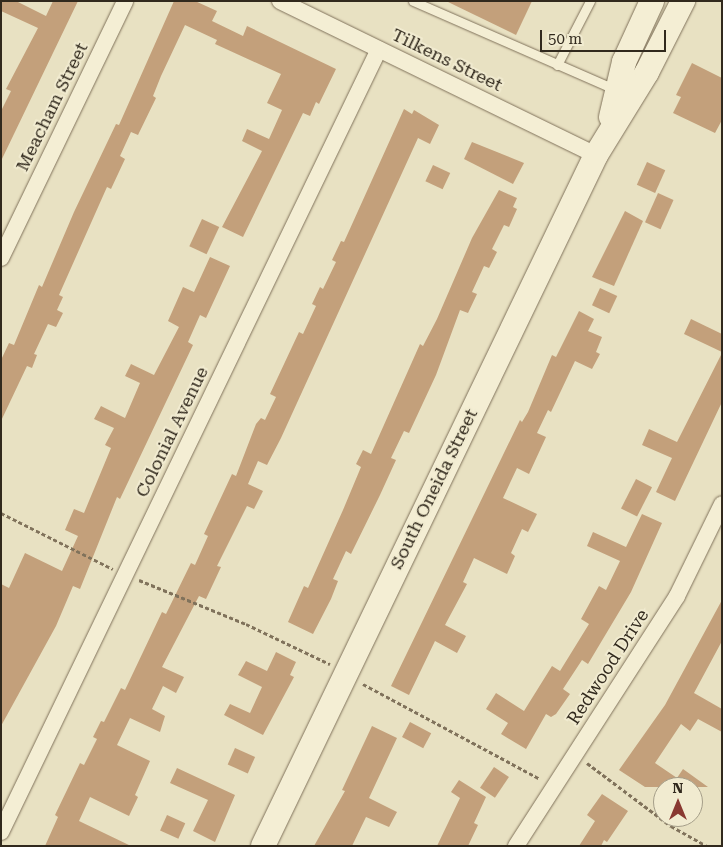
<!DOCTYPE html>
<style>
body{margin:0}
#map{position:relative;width:723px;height:847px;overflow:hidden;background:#e8e1c2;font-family:"Roboto Serif",serif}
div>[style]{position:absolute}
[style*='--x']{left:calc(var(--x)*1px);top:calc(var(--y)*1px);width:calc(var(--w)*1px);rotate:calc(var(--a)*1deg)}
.building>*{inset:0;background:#c3a07b;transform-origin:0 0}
.path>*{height:3px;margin-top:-1.5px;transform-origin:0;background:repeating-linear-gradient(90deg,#80725b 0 4px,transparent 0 6.5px)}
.roads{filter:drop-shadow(0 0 1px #80725b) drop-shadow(0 0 1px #80725b)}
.lane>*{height:9px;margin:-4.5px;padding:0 4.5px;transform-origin:4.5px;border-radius:4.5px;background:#f4eed4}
.street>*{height:16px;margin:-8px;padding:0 8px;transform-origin:8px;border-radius:8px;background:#f4eed4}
.secondary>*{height:24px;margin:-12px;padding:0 12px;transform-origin:12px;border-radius:12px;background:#f4eed4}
span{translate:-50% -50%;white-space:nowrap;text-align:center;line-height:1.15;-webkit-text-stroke:4px #f1ebd0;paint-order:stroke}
.street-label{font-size:18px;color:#31291d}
.frame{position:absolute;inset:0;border:2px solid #31291d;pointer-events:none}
.north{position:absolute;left:653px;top:777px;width:50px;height:50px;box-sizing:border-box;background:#f1ebd0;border:1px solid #a49d88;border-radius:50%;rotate:0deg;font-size:14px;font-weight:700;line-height:20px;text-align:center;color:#31291d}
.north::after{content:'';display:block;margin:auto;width:18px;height:22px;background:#893931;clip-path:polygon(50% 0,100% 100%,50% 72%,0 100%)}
.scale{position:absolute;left:540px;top:30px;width:126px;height:22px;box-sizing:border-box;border:2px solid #31291d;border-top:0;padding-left:6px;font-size:15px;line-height:18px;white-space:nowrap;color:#31291d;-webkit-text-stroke:4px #f1ebd0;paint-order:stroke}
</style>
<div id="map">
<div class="building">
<i style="clip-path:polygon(1px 1px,16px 1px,46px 16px,53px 1px,78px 1px,1px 161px,1px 111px,11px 91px,6px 89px,38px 28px,1px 11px)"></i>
<i style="clip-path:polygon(174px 1px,195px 1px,217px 11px,212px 21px,243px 36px,247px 26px,336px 69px,319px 104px,316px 102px,310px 116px,303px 113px,243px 237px,222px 227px,262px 151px,242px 141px,247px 129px,269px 139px,282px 110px,267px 103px,281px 74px,215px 44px,217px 40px,185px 25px,161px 76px,153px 96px,156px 98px,138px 135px,131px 132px,120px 156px,125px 159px,111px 189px,107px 187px,59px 295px,63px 297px,57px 310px,63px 313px,56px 327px,48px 324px,34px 354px,37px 355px,32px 368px,27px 366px,1px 421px,1px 360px,9px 343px,14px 345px,39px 285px,42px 287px,74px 212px,116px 124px,119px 125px)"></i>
<i style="clip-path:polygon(446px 1px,532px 1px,516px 35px)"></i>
<i style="clip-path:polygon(692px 63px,722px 78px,722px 120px,715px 133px,673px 113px,681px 97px,676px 95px)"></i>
<i style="clip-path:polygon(404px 109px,412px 114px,414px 110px,439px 125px,430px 144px,418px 138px,281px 438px,267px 465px,258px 461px,248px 484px,263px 491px,254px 509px,247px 506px,217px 566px,221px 567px,206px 599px,199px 596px,162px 667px,184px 677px,176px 693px,163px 686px,152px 709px,165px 716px,160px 732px,130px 718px,117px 745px,150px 761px,135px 795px,138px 797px,129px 816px,90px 797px,79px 821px,131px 846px,45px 846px,58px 817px,55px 815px,80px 763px,84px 765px,97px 739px,93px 737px,101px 721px,104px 722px,121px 688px,125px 690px,162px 612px,166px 614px,191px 563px,195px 565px,208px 536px,204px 534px,232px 474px,236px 476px,256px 424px,261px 418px,265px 420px,276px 397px,270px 394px,299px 332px,303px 334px,316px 306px,312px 304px,320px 287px,323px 289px,336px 262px,332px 260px,341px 241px,344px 242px)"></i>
<i style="clip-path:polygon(472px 142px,524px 163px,513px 184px,464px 159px)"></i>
<i style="left:647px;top:162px;width:20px;height:25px;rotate:24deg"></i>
<i style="left:433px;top:165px;width:19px;height:18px;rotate:25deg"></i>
<i style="clip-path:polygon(499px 190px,517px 198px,513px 207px,517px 209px,509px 227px,504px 225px,492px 249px,497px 252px,489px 268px,484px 266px,472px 292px,477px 294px,468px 313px,460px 310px,436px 375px,409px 433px,404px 431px,391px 458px,396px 460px,380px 495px,351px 554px,346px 551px,333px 579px,338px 581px,331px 599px,313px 634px,288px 622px,304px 586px,308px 588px,343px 510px,361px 467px,356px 464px,363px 450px,371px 454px,420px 344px,423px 346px,437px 319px,472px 238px)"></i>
<i style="left:658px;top:193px;width:17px;height:32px;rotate:24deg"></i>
<i style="clip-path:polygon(625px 211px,643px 221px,614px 286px,592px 277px)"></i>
<i style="left:202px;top:219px;width:19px;height:30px;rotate:25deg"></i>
<i style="clip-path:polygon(210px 257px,230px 266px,206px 318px,200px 315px,188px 342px,193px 345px,120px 499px,117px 497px,80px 589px,73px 586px,56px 626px,1px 726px,1px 584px,9px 588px,25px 553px,62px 571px,78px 536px,65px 530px,74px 509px,84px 513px,111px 448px,105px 445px,114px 428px,94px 419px,101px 406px,125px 418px,140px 383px,125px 376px,131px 364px,154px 375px,179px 327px,168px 321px,183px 287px,194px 292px)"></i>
<i style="left:600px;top:288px;width:19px;height:19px;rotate:25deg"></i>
<i style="clip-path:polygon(579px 311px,594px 319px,588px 331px,602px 337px,596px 352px,600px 354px,592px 369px,575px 361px,551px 412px,548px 410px,537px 433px,546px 437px,529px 474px,517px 468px,503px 498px,537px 514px,528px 532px,522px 529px,511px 553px,515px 556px,507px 574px,474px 558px,463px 582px,467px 584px,445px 625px,466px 636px,457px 653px,435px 641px,409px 695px,391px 686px,520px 420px,522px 422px,528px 412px,552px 355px,556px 357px)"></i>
<i style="clip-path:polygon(691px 319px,722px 334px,722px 352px,684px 334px)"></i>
<i style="clip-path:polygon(722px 353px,722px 402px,675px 501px,656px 492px,672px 458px,642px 445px,649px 429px,677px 442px)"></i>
<i style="left:636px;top:479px;width:18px;height:33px;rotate:27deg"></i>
<i style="clip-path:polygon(642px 514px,662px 523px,631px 592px,588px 664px,582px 660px,563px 689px,570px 694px,556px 714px,551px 717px,546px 714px,526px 749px,501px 734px,508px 723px,486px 709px,496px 693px,524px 711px,552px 666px,560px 671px,589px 624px,581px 619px,599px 586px,606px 590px,620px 561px,587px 546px,593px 532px,626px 547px)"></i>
<i style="clip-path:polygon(722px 600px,722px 641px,694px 693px,722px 709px,722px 732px,698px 719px,690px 731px,681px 724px,655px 763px,677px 778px,683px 769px,708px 787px,645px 787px,619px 770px,665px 705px)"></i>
<i style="clip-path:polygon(276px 652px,296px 662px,290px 675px,294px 677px,263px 735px,224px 715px,230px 704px,250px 713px,262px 687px,238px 675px,246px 661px,267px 671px)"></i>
<i style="left:410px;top:722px;width:24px;height:17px;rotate:28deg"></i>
<i style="clip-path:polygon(372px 726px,397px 738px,369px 798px,397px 812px,389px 827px,366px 817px,352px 846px,314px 846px,345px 791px,342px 790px)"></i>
<i style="left:235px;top:748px;width:22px;height:18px;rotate:24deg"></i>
<i style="left:494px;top:767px;width:18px;height:25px;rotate:34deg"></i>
<i style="clip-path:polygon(177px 768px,235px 795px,215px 842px,193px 831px,208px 800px,170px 783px)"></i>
<i style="clip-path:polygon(459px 780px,486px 797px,474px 823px,478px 825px,468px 846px,437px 846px,460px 798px,451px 792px)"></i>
<i style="clip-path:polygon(602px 794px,628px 811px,607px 842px,604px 840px,601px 846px,579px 846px,595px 821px,587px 815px)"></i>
<i style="left:167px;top:815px;width:20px;height:17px;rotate:24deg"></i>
</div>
<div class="path">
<i style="--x:1;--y:513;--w:125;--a:26.6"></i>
<i style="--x:139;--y:580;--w:116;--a:22.4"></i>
<i style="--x:246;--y:624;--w:93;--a:25.5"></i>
<i style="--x:363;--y:684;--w:201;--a:28.2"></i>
<i style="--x:587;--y:763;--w:105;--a:36.9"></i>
<i style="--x:671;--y:826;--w:41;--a:29.1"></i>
</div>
<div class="roads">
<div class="lane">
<i style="--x:413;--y:1;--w:223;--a:23.6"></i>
<i style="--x:557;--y:65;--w:72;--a:-62.7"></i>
</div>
<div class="street">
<i style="--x:280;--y:1;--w:352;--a:26"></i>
<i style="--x:1;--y:258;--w:285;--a:-64.2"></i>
<i style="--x:1;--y:832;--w:869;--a:-64.23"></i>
<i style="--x:516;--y:846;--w:297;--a:-57.2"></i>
<i style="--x:677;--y:596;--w:102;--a:-63.9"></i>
</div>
<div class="secondary">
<i style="--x:611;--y:117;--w:57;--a:-76.7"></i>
<i style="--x:624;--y:62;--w:67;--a:-65.3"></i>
<i style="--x:263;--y:846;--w:767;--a:-64.27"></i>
<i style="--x:596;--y:155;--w:97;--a:-58.4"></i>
<i style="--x:647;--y:72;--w:80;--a:-63.1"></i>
</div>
</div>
<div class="street-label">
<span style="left:447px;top:60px;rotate:26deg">Tilkens Street</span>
<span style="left:52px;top:107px;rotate:-64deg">Meacham Street</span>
<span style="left:172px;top:432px;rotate:-64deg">Colonial Avenue</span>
<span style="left:434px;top:489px;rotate:-64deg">South Oneida Street</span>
<span style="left:608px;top:667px;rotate:-57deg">Redwood Drive</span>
</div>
<div class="frame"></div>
<div class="north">N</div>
<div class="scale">50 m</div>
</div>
